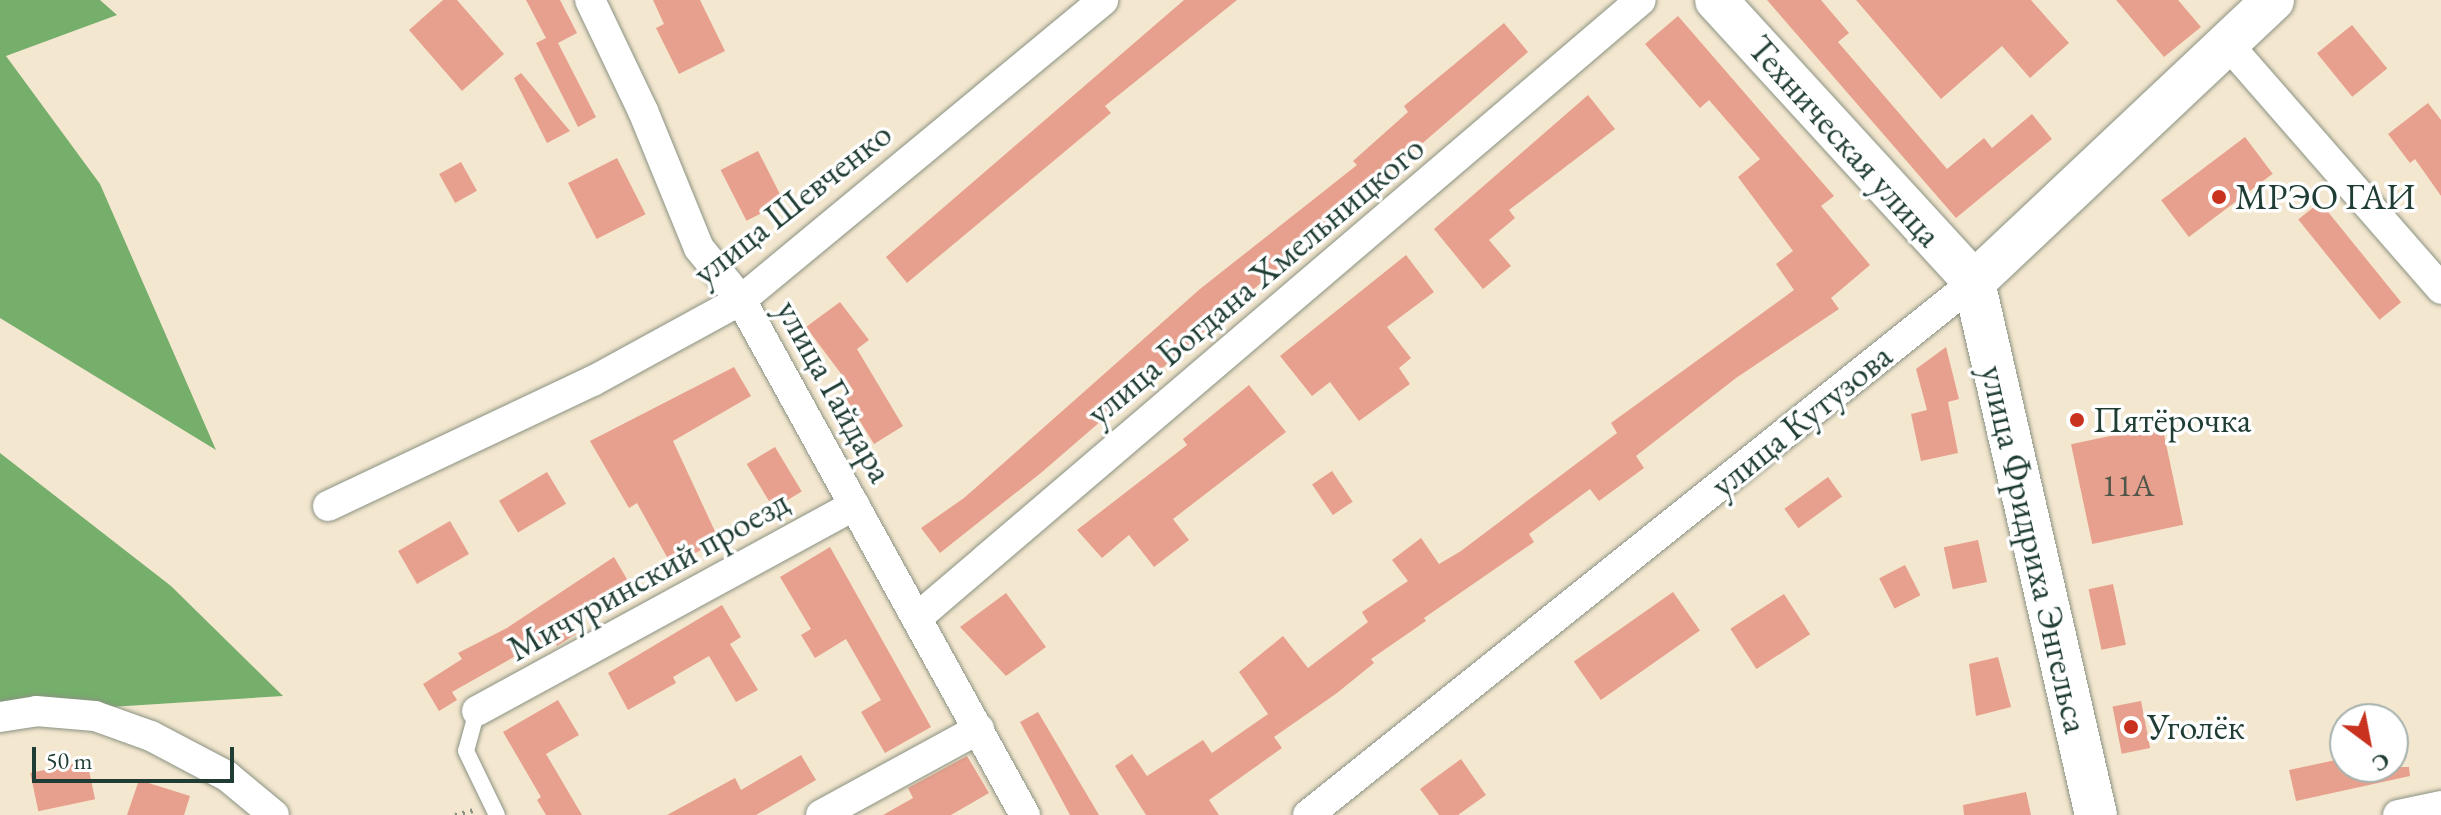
<!DOCTYPE html>
<meta charset="utf-8">
<style>
body{margin:0}
#map{position:relative;width:2441px;height:815px;overflow:hidden;background:#f4e7cf;font-family:"EB Garamond",serif}
div>[style]{position:absolute}
[style*='--x']{left:calc(var(--x)*1px);top:calc(var(--y)*1px);width:calc(var(--w)*1px);rotate:calc(var(--a)*1deg)}
.forest>*{inset:0;background:#76ae6c}
.building>*{inset:0;background:#e7a08d;transform-origin:0 0}
.path>*{height:5px;margin-top:-2.5px;transform-origin:0;background:repeating-linear-gradient(90deg,#8a9282 0 2px,transparent 0 8px)}
.roads{filter:drop-shadow(0 0 2px #8a9282) drop-shadow(0 0 2px #8a9282)}
.service>*{height:16px;margin:-8px;padding:0 8px;transform-origin:8px;border-radius:8px;background:#fff}
.minor>*{height:30px;margin:-15px;padding:0 15px;transform-origin:15px;border-radius:15px;background:#fff}
.secondary>*{height:42px;margin:-21px;padding:0 21px;transform-origin:21px;border-radius:21px;background:#fff}
.dots>*{width:22px;height:22px;translate:-50% -50%;box-sizing:border-box;border:4px solid #fff;border-radius:50%}
span{translate:-50% -50%;white-space:nowrap;text-align:center;line-height:1.15;-webkit-text-stroke:7px #fff;paint-order:stroke}
.number-label{font-size:32px;color:#51564a}
.number-label span{-webkit-text-stroke-width:0}
.street-label{font-size:36px;color:#1f3d34}
.poi-label{font-size:36px;color:#1f3d34}
.left{translate:0 -50%;text-align:left}
.north{position:absolute;left:2329px;top:703px;width:80px;height:80px;box-sizing:border-box;background:#fff;border:2px solid #a5b1ae;border-radius:50%;rotate:148deg;font-size:22px;font-weight:700;line-height:32px;text-align:center;color:#1f3d34}
.north::after{content:'';display:block;margin:auto;width:28px;height:36px;background:#c8321e;clip-path:polygon(50% 0,100% 100%,50% 72%,0 100%)}
.scale{position:absolute;left:32px;top:747px;width:202px;height:36px;box-sizing:border-box;border:4px solid #1f3d34;border-top:0;padding-left:10px;font-size:24px;line-height:28px;white-space:nowrap;color:#1f3d34;-webkit-text-stroke:6px #fff;paint-order:stroke}
</style>
<div id="map">
<div class="forest">
<i style="clip-path:polygon(0 0,100px 0,117px 15px,6px 56px,100px 184px,216px 450px,0 318px)"></i>
<i style="clip-path:polygon(0 453px,171px 586px,283px 696px,0 714px)"></i>
</div>
<div class="building">
<i style="clip-path:polygon(443px 0,457px 0,504px 54px,462px 91px,409px 30px)"></i>
<i style="clip-path:polygon(526px 0,560px 0,577px 33px,558px 43px,596px 117px,578px 127px,536px 43px,546px 38px)"></i>
<i style="clip-path:polygon(653px 0,700px 0,725px 51px,679px 74px,656px 28px,664px 24px)"></i>
<i style="clip-path:polygon(1184px 0,1237px 0,1105px 106px,1111px 113px,907px 283px,886px 257px)"></i>
<i style="clip-path:polygon(1767px 0,1821px 0,1849px 33px,1838px 42px,1947px 169px,1984px 138px,1992px 148px,2032px 114px,2052px 139px,1956px 218px)"></i>
<i style="clip-path:polygon(1856px 0,2031px 0,2069px 43px,2030px 78px,2002px 46px,1941px 99px)"></i>
<i style="clip-path:polygon(2116px 0,2178px 0,2201px 27px,2164px 57px)"></i>
<i style="clip-path:polygon(1678px 16px,1834px 196px,1821px 206px,1870px 265px,1831px 298px,1839px 309px,1736px 378px,1636px 456px,1644px 468px,1599px 501px,1590px 489px,1529px 534px,1534px 542px,1424px 618px,1426px 621px,1371px 659px,1374px 663px,1337px 693px,1274px 737px,1282px 748px,1209px 800px,1219px 815px,1146px 815px,1115px 766px,1132px 754px,1147px 776px,1203px 740px,1212px 753px,1268px 714px,1239px 672px,1283px 636px,1308px 668px,1368px 622px,1362px 612px,1408px 581px,1392px 560px,1421px 538px,1439px 564px,1461px 551px,1617px 433px,1611px 423px,1794px 290px,1776px 264px,1793px 251px,1738px 177px,1760px 159px,1709px 100px,1700px 108px,1645px 44px)"></i>
<i style="clip-path:polygon(1504px 23px,1528px 52px,1042px 472px,940px 553px,921px 528px,964px 498px,1200px 289px,1357px 165px,1353px 161px,1408px 112px,1404px 106px)"></i>
<i style="left:2352px;top:25px;width:56px;height:45px;rotate:51deg"></i>
<i style="clip-path:polygon(521px 73px,570px 131px,547px 143px,514px 78px)"></i>
<i style="clip-path:polygon(1588px 95px,1615px 129px,1509px 210px,1515px 218px,1489px 240px,1511px 266px,1483px 289px,1434px 229px)"></i>
<i style="clip-path:polygon(2428px 103px,2441px 120px,2441px 196px,2415px 159px,2410px 163px,2388px 134px)"></i>
<i style="left:2245px;top:137px;width:46px;height:105px;rotate:53deg"></i>
<i style="left:758px;top:151px;width:57px;height:42px;rotate:63deg"></i>
<i style="left:617px;top:158px;width:63px;height:55px;rotate:63deg"></i>
<i style="left:461px;top:162px;width:33px;height:25px;rotate:61deg"></i>
<i style="left:2320px;top:202px;width:129px;height:28px;rotate:51deg"></i>
<i style="clip-path:polygon(1406px 255px,1434px 292px,1387px 327px,1411px 358px,1399px 368px,1410px 384px,1359px 421px,1330px 382px,1312px 396px,1280px 356px)"></i>
<i style="clip-path:polygon(840px 302px,869px 340px,857px 349px,903px 426px,874px 444px,845px 397px,854px 391px,806px 327px)"></i>
<i style="clip-path:polygon(1946px 347px,1959px 399px,1948px 402px,1958px 453px,1921px 461px,1911px 414px,1927px 410px,1916px 369px)"></i>
<i style="clip-path:polygon(734px 367px,751px 396px,673px 441px,719px 540px,672px 566px,637px 503px,629px 508px,590px 441px)"></i>
<i style="clip-path:polygon(1249px 385px,1286px 432px,1173px 519px,1189px 540px,1154px 567px,1129px 535px,1102px 558px,1077px 530px,1187px 445px,1183px 439px)"></i>
<i style="left:2162px;top:425px;width:102px;height:93px;rotate:78deg"></i>
<i style="left:775px;top:447px;width:52px;height:33px;rotate:59deg"></i>
<i style="left:1332px;top:471px;width:37px;height:24px;rotate:56deg"></i>
<i style="left:547px;top:472px;width:37px;height:56px;rotate:59deg"></i>
<i style="left:1828px;top:477px;width:24px;height:54px;rotate:54deg"></i>
<i style="left:450px;top:521px;width:38px;height:60px;rotate:60deg"></i>
<i style="left:1978px;top:540px;width:43px;height:35px;rotate:78deg"></i>
<i style="clip-path:polygon(830px 547px,931px 727px,885px 753px,861px 712px,881px 700px,846px 639px,815px 658px,801px 635px,811px 629px,780px 577px)"></i>
<i style="clip-path:polygon(614px 557px,631px 586px,569px 622px,576px 634px,557px 646px,551px 636px,452px 692px,457px 700px,439px 711px,423px 684px,462px 659px,458px 653px,507px 628px)"></i>
<i style="left:1905px;top:565px;width:34px;height:29px;rotate:63deg"></i>
<i style="left:2113px;top:584px;width:62px;height:25px;rotate:78deg"></i>
<i style="left:1673px;top:592px;width:47px;height:121px;rotate:55deg"></i>
<i style="clip-path:polygon(1006px 593px,1046px 647px,1006px 676px,960px 627px)"></i>
<i style="left:1784px;top:594px;width:48px;height:64px;rotate:57deg"></i>
<i style="clip-path:polygon(722px 605px,741px 637px,730px 644px,758px 690px,736px 702px,709px 656px,673px 677px,676px 683px,628px 710px,608px 673px)"></i>
<i style="clip-path:polygon(1998px 657px,2011px 707px,1976px 716px,1969px 664px)"></i>
<i style="clip-path:polygon(558px 700px,579px 735px,546px 754px,582px 815px,546px 815px,537px 800px,541px 797px,503px 732px)"></i>
<i style="left:2141px;top:701px;width:48px;height:29px;rotate:79deg"></i>
<i style="clip-path:polygon(1038px 712px,1099px 815px,1070px 815px,1020px 722px)"></i>
<i style="clip-path:polygon(801px 755px,816px 780px,756px 815px,667px 815px,735px 778px,741px 790px)"></i>
<i style="clip-path:polygon(967px 756px,989px 793px,951px 815px,883px 815px,913px 798px,908px 788px)"></i>
<i style="clip-path:polygon(2345px 758px,2345px 767px,2409px 767px,2410px 776px,2296px 801px,2289px 770px)"></i>
<i style="clip-path:polygon(1461px 759px,1486px 795px,1458px 815px,1439px 815px,1420px 789px)"></i>
<i style="left:87px;top:761px;width:39px;height:58px;rotate:78deg"></i>
<i style="clip-path:polygon(139px 780px,190px 796px,184px 815px,127px 815px)"></i>
<i style="clip-path:polygon(2026px 792px,2031px 815px,1964px 815px,1963px 805px)"></i>
</div>
<div class="path">
<i style="--x:455;--y:815;--w:20;--a:-15"></i>
</div>
<div class="roads">
<div class="service">
<i style="--x:477;--y:711;--w:41;--a:105.4"></i>
<i style="--x:466;--y:751;--w:71;--a:64.2"></i>
</div>
<div class="minor">
<i style="--x:590;--y:0;--w:123;--a:64.5"></i>
<i style="--x:643;--y:111;--w:148;--a:67.8"></i>
<i style="--x:699;--y:248;--w:67;--a:51.1"></i>
<i style="--x:741;--y:300;--w:588;--a:61.13"></i>
<i style="--x:2225;--y:41;--w:329;--a:48.9"></i>
<i style="--x:328;--y:506;--w:293;--a:-25.3"></i>
<i style="--x:593;--y:381;--w:169;--a:-28.7"></i>
<i style="--x:741;--y:300;--w:470;--a:-39.6"></i>
<i style="--x:918;--y:617;--w:950;--a:-40.48"></i>
<i style="--x:477;--y:711;--w:430;--a:-28.6"></i>
<i style="--x:0;--y:717;--w:36;--a:-9"></i>
<i style="--x:36;--y:711;--w:59;--a:4.8"></i>
<i style="--x:95;--y:716;--w:59;--a:19.7"></i>
<i style="--x:151;--y:736;--w:86;--a:27.8"></i>
<i style="--x:227;--y:776;--w:61;--a:39.7"></i>
<i style="--x:821;--y:815;--w:180;--a:-28.6"></i>
<i style="--x:1308;--y:815;--w:853;--a:-38.67"></i>
<i style="--x:2398;--y:815;--w:44;--a:-11.8"></i>
</div>
<div class="secondary">
<i style="--x:1716;--y:0;--w:382;--a:47.5"></i>
<i style="--x:1974;--y:282;--w:547;--a:77.11"></i>
<i style="--x:1974;--y:282;--w:411;--a:-43.3"></i>
</div>
</div>
<div class="dots">
<i style="left:2219px;top:197px;background:#c8321e"></i>
<i style="left:2077px;top:420px;background:#c8321e"></i>
<i style="left:2131px;top:727px;background:#c8321e"></i>
</div>
<div class="number-label">
<span style="left:2128px;top:485px">11А</span>
</div>
<div class="street-label">
<span style="left:1845px;top:141px;rotate:48deg">Техническая улица</span>
<span style="left:792px;top:203px;rotate:-38deg">улица Шевченко</span>
<span style="left:1255px;top:280px;rotate:-40deg">улица Богдана Хмельницкого</span>
<span style="left:835px;top:391px;rotate:61deg">улица Гайдара</span>
<span style="left:1801px;top:420px;rotate:-39deg">улица Кутузова</span>
<span style="left:2035px;top:549px;rotate:77deg">улица Фридриха Энгельса</span>
<span style="left:648px;top:575px;rotate:-29deg">Мичуринский проезд</span>
</div>
<div class="poi-label">
<span class="left" style="left:2235px;top:197px">МРЭО ГАИ</span>
<span class="left" style="left:2093px;top:420px">Пятёрочка</span>
<span class="left" style="left:2147px;top:727px">Уголёк</span>
</div>
<div class="north">С</div>
<div class="scale">50 m</div>
</div>
